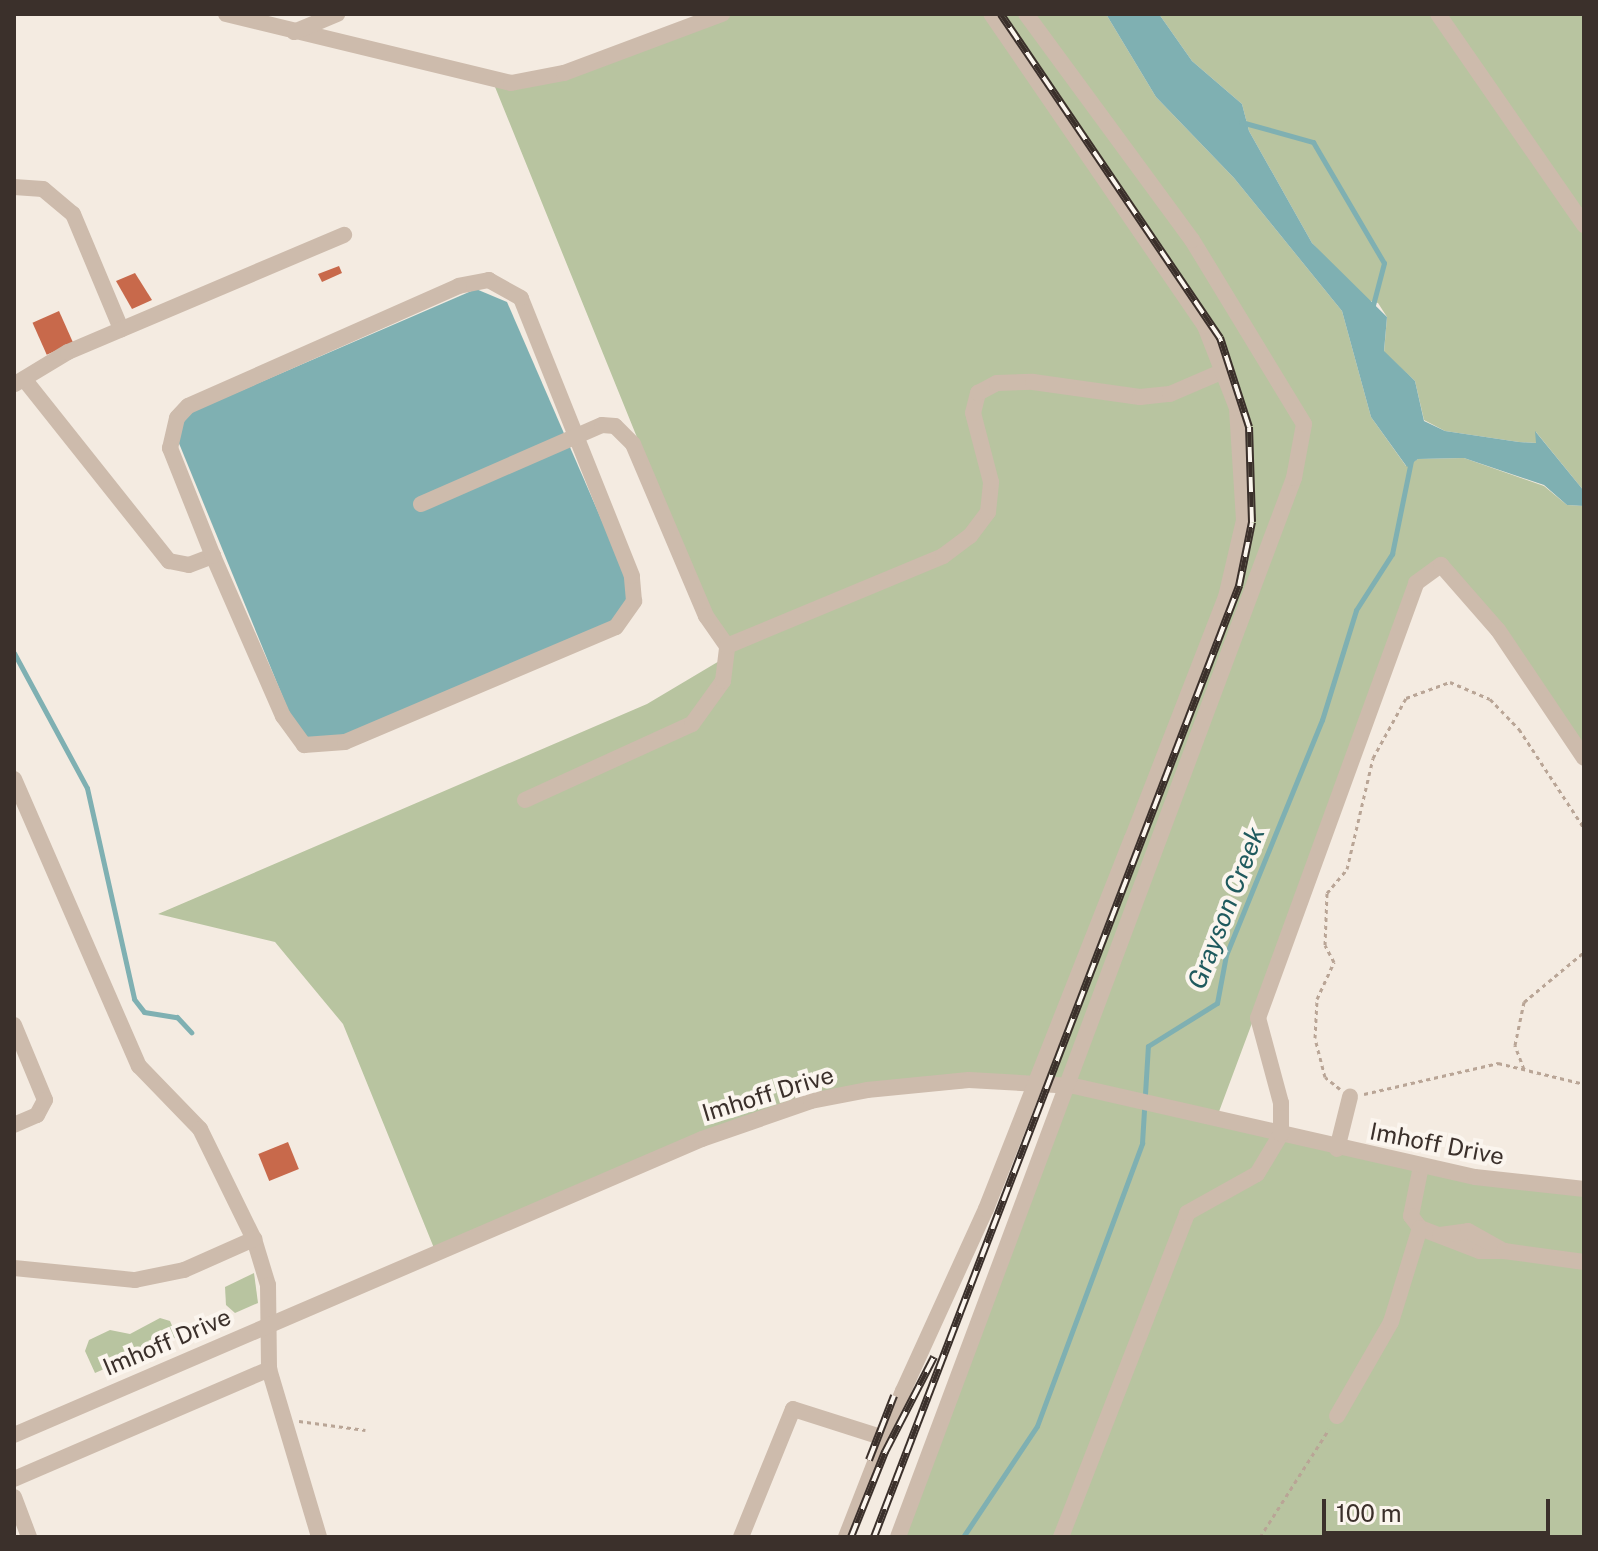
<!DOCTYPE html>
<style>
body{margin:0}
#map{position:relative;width:1598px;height:1551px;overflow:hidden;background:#f4ebe1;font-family:"Public Sans",sans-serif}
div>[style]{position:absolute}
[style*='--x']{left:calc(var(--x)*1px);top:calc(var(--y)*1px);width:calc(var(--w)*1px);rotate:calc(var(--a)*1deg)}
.green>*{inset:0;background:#b8c4a0}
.water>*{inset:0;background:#7fb0b2}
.stream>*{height:5px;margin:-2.5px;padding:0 2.5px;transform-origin:2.5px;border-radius:2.5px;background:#7fb0b2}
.building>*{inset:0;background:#c8694b;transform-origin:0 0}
.path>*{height:3px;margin-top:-1.5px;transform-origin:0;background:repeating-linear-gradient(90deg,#b9a596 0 4px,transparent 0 8px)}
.minor>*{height:16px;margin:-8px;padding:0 8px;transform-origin:8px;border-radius:8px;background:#cdbbac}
.rail>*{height:8px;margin-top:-4px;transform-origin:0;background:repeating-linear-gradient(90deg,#fbf5ee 0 15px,#3b302b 0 30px);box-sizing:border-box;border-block:2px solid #3b302b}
span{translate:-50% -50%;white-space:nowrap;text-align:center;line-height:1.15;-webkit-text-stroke:8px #fbf5ee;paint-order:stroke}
.street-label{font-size:24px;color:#3b302b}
.water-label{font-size:26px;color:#1f5a5e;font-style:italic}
.frame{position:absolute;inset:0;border:16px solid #3b302b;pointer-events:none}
.scale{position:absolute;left:1322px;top:1499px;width:228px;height:36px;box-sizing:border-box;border:4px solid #3b302b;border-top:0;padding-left:10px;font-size:24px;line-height:28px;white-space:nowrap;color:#3b302b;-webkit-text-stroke:6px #fbf5ee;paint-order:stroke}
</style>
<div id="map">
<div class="green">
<i style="clip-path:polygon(722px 14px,1106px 14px,1156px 97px,1234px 178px,1342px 311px,1371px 417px,1406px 466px,1418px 459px,1464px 458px,1544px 486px,1567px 505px,1584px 506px,1584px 758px,1441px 565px,1416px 583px,1217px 1117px,1337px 1149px,1584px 1189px,1584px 1537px,897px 1537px,1064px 1085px,1036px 1082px,811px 1101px,436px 1253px,343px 1024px,275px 942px,158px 914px,647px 704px,726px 657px,493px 82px,511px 83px)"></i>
<i style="clip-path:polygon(1159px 14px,1584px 14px,1584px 491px,1536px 432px,1537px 443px,1519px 442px,1445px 431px,1424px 420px,1415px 381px,1384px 352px,1387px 317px,1378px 303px,1363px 299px,1312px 243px,1249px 131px,1242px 104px,1192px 61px)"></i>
<i style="clip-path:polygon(254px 1273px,258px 1303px,235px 1313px,226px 1305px,225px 1287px)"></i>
<i style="clip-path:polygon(160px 1318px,170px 1321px,177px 1337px,95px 1373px,85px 1351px,89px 1340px,110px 1330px,130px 1334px)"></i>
</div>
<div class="water">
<i style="clip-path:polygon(1106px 14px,1159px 14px,1192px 61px,1242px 104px,1249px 131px,1312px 243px,1387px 317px,1384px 351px,1415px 381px,1424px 421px,1445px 431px,1519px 442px,1536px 443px,1535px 431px,1584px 491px,1584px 506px,1567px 505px,1544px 485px,1464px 458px,1418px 459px,1407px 467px,1371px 417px,1342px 311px,1234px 178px,1156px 97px)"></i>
<i style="clip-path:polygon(476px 289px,507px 302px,625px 574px,628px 599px,613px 621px,337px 740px,306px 739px,293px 722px,176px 436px,187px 414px)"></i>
</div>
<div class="stream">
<i style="--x:1241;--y:122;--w:75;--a:15.5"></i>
<i style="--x:1313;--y:142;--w:140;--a:59.6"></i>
<i style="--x:1384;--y:263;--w:43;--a:104.7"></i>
<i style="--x:14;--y:653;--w:153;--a:61.6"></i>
<i style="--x:87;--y:788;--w:216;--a:77.4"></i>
<i style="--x:134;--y:999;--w:16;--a:52"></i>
<i style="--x:144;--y:1012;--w:33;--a:9"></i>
<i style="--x:177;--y:1017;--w:21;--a:47"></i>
<i style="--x:963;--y:1537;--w:133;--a:-56.3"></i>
<i style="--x:1037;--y:1426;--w:302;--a:-69.6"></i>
<i style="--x:1142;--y:1143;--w:97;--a:-86.5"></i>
<i style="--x:1148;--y:1046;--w:81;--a:-31.9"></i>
<i style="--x:1217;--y:1003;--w:49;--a:-79.4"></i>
<i style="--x:1226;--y:955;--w:254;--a:-67.8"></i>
<i style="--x:1322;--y:720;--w:115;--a:-72.8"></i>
<i style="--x:1356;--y:610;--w:67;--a:-57.3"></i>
<i style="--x:1392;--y:554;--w:95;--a:-78.5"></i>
</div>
<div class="building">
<i style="clip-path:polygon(339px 266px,342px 273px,322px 282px,318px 274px)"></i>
<i style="clip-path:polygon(135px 273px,152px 300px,132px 309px,116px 281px)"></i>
<i style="left:59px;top:311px;width:35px;height:29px;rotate:66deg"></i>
<i style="left:288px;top:1142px;width:29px;height:32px;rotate:68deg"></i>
</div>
<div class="path">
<i style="--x:1524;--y:1069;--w:26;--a:-111"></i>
<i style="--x:1515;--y:1045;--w:44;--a:-78.2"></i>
<i style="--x:1524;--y:1002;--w:78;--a:-39.8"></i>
<i style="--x:1340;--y:1089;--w:19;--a:-141"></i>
<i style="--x:1325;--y:1077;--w:40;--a:-104.4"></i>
<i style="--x:1315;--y:1038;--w:39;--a:-87"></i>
<i style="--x:1317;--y:999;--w:41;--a:-65.3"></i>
<i style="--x:1334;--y:962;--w:19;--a:-118"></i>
<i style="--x:1325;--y:945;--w:52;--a:-87.8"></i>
<i style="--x:1327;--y:893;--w:31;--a:-50"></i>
<i style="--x:1347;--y:869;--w:114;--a:-76.8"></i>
<i style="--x:1373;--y:758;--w:68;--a:-61.2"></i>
<i style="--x:1406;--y:698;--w:47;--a:-20"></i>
<i style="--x:1450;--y:682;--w:43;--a:23"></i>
<i style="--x:1490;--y:699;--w:42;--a:46"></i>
<i style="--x:1519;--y:729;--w:118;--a:56.7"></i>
<i style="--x:1364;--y:1094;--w:138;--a:-13"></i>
<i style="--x:1498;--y:1063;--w:89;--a:13.7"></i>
<i style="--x:299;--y:1421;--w:67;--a:7.8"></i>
<i style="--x:1260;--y:1537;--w:128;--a:-57.4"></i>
</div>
<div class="minor">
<i style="--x:226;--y:14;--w:293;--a:13.6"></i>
<i style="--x:511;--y:83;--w:54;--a:-10.7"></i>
<i style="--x:564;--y:73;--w:169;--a:-20.5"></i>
<i style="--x:1438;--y:14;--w:257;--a:55.3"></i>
<i style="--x:294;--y:32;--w:47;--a:-22.7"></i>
<i style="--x:14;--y:187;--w:29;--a:4"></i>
<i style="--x:43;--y:189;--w:39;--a:40"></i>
<i style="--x:73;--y:214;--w:125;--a:67.3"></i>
<i style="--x:24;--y:379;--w:233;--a:51.5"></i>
<i style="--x:169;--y:561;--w:20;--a:11"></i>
<i style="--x:189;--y:565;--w:26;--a:-21"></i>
<i style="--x:213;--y:556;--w:175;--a:66.4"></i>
<i style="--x:283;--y:716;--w:36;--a:54"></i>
<i style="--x:304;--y:745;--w:41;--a:-4.2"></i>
<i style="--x:345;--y:742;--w:294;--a:-23"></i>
<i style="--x:616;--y:627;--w:32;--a:-55"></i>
<i style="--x:634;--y:601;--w:25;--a:-95"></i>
<i style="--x:632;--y:576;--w:299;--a:-111.8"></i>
<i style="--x:521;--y:298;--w:37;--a:-151"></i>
<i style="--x:489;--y:280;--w:31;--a:169"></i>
<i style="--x:459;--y:286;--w:296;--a:156.1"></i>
<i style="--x:188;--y:406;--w:16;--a:133"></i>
<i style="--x:177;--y:418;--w:31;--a:103"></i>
<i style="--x:170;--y:448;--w:116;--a:68.3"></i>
<i style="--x:15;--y:384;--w:62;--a:-31.1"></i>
<i style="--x:68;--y:352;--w:300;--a:-23"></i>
<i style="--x:421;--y:504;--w:197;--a:-23.6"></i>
<i style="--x:602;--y:425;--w:13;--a:4"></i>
<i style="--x:615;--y:426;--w:25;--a:45"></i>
<i style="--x:633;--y:444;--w:187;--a:67"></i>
<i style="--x:706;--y:616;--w:37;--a:55"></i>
<i style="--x:14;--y:779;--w:313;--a:66.5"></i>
<i style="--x:139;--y:1066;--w:88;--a:45.9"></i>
<i style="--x:200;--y:1129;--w:123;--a:63.9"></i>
<i style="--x:254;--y:1239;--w:48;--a:73.1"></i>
<i style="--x:268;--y:1285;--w:84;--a:89.3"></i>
<i style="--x:525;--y:800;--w:183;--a:-24.5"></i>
<i style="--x:692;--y:724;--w:53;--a:-54.2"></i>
<i style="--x:723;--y:681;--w:35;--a:-83"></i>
<i style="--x:727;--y:646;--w:234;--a:-22.6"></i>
<i style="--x:943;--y:556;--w:34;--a:-37"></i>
<i style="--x:970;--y:536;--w:30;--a:-53"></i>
<i style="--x:988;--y:512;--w:30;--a:-84"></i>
<i style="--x:991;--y:482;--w:71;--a:-104.6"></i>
<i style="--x:973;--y:413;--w:21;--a:-76"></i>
<i style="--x:978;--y:393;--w:21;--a:-28"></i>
<i style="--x:997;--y:383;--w:36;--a:-2"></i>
<i style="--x:1033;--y:382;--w:108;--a:8"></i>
<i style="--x:1140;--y:397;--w:30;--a:-6"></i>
<i style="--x:1170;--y:394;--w:61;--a:-23.2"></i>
<i style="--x:14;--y:1025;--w:81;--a:67.5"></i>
<i style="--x:45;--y:1100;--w:17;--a:118"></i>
<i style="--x:37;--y:1115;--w:25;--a:157"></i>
<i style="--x:1337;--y:1149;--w:54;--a:-76"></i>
<i style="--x:1421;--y:1166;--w:51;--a:101.3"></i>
<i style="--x:1411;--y:1216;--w:15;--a:53"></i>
<i style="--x:1420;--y:1228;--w:64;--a:21"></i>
<i style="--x:1480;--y:1251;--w:24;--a:0"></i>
<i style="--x:1440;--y:1235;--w:28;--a:-8"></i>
<i style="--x:1468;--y:1231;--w:41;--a:29.1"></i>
<i style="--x:1504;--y:1251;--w:81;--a:7.8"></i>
<i style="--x:14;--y:1268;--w:122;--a:5.7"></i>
<i style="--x:135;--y:1280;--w:50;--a:-11.5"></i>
<i style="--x:184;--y:1270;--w:77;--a:-23.9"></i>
<i style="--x:1337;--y:1416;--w:108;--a:-60.1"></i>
<i style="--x:1391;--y:1322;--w:98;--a:-72.9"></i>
<i style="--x:14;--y:1435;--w:749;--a:-23.28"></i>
<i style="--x:702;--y:1139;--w:115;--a:-19.2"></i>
<i style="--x:811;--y:1101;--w:57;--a:-11.1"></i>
<i style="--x:867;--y:1090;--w:102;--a:-5.6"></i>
<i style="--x:969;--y:1080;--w:105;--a:3.3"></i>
<i style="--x:1074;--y:1086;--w:411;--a:12.8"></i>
<i style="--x:1475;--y:1177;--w:110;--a:6.3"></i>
<i style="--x:14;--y:1479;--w:278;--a:-23.3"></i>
<i style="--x:269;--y:1369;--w:175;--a:73.4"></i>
<i style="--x:14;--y:1497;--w:43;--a:69.4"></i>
<i style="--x:741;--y:1537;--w:138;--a:-67.9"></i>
<i style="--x:793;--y:1409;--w:96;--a:17.7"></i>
<i style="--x:846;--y:1537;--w:157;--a:-68.7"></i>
<i style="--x:903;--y:1391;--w:200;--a:-65.5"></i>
<i style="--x:986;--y:1209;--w:398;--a:-68.5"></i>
<i style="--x:1132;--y:839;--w:260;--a:-68.8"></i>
<i style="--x:1226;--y:597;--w:79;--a:-76.8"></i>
<i style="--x:1244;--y:520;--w:112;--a:-93.6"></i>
<i style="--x:1237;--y:408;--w:88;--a:-111.3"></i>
<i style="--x:1205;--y:326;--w:378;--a:-124.4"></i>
<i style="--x:898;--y:1537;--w:1131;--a:-69.5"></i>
<i style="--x:1294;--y:478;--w:55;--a:-79.5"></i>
<i style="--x:1304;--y:424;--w:215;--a:-121.3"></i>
<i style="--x:1192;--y:240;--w:280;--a:-126.3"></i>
<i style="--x:1061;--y:1537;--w:348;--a:-68.7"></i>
<i style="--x:1187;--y:1213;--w:80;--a:-29.1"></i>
<i style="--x:1257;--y:1174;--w:47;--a:-59"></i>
<i style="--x:1281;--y:1134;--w:31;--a:-90"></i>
<i style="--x:1281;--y:1103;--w:88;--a:-105.1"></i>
<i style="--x:1258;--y:1018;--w:463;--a:-70"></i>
<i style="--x:1416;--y:583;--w:31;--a:-36"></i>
<i style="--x:1441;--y:565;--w:86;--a:48.8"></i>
<i style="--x:1498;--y:630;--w:154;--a:56.1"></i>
</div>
<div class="rail">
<i style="--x:869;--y:1460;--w:69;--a:-68.7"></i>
<i style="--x:851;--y:1537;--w:92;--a:-68.2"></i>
<i style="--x:885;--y:1452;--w:107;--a:-62.7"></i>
<i style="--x:874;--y:1537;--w:1019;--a:-69"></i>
<i style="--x:1239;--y:586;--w:65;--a:-78.5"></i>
<i style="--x:1252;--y:522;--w:95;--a:-91.8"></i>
<i style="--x:1249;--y:427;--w:94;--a:-108"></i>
<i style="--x:1220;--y:338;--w:391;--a:-124.1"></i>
</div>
<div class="street-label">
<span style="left:768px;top:1094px;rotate:-17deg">Imhoff Drive</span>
<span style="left:1437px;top:1144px;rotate:11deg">Imhoff Drive</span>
<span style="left:167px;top:1342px;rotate:-23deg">Imhoff Drive</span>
</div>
<div class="water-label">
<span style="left:1226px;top:908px;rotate:-69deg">Grayson Creek</span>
</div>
<div class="frame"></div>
<div class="scale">100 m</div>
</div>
